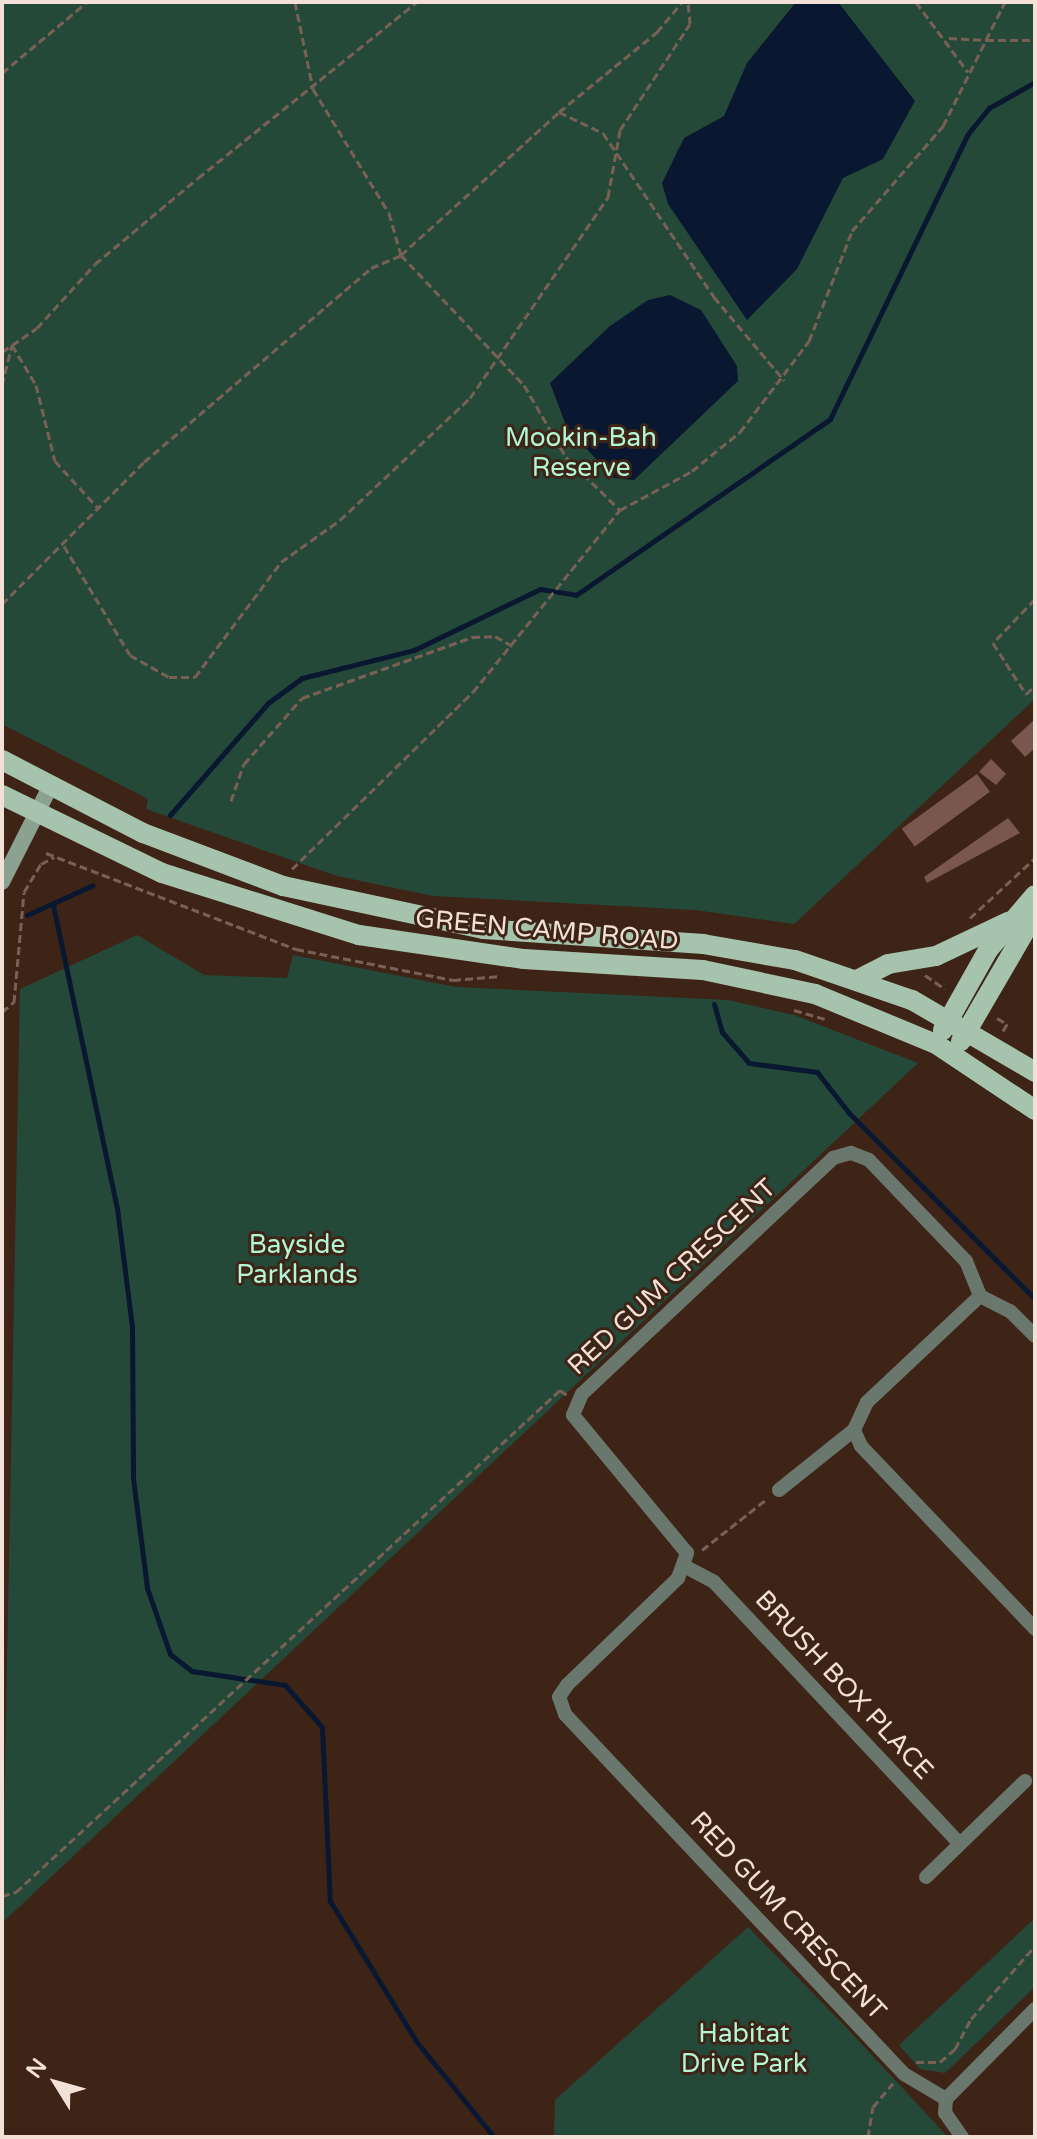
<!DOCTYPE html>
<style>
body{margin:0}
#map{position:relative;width:1037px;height:2139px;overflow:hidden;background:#3e2416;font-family:"Varela Round",sans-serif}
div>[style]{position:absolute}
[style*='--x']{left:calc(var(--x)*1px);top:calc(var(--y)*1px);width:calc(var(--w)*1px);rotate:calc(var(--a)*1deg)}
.green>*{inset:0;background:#254939}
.water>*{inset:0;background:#091830}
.stream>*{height:5px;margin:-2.5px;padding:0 2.5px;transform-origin:2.5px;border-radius:2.5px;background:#091830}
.building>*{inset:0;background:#79574f;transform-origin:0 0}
.path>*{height:3px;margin-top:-1.5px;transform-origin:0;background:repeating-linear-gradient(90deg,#786154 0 8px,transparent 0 12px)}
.minor>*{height:14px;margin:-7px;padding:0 7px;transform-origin:7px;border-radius:7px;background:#69776d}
.secondary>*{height:16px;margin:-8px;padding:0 8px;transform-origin:8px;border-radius:8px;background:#8ca291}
.primary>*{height:20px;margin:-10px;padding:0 10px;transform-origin:10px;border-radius:10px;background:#a6c3ad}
span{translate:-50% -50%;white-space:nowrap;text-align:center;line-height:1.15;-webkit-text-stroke:6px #3e2416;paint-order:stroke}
.park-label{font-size:26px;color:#b1f6d6}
.street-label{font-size:26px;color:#f3e1d8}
.frame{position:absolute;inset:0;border:4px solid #f3e1d8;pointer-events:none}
.north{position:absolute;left:16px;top:2043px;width:80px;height:80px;-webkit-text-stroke:6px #3e2416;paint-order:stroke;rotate:307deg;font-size:22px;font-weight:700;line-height:32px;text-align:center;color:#f3e1d8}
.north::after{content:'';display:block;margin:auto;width:28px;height:36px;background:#f3e1d8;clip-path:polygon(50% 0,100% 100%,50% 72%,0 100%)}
</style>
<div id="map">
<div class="green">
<i style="clip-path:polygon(2px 2px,1035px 2px,1035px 699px,794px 924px,695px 910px,433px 896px,337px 876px,146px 809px,148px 799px,2px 724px)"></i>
<i style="clip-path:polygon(137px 935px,204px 975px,287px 978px,293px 955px,456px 987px,728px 1000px,794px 1015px,918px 1063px,2px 1923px,20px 989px)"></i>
<i style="clip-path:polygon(1035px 1918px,1035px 1987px,945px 2073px,920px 2069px,899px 2045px)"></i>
<i style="clip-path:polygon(748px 1927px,842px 2023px,948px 2137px,554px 2137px,555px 2100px)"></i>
</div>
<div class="water">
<i style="clip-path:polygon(796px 2px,838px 2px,915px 101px,883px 159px,843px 178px,797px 269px,747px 320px,668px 204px,662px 183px,684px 138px,724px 116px,747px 63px)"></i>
<i style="clip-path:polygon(670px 295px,701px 310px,737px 366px,738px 381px,634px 480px,614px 478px,567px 428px,550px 383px,610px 326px,648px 300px)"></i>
</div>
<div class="stream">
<i style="--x:170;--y:815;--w:149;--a:-48.8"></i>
<i style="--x:268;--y:703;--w:42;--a:-36.3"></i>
<i style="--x:302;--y:678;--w:115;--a:-14"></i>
<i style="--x:414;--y:650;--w:140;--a:-25.8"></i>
<i style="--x:540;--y:589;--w:36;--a:9"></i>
<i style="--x:576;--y:595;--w:309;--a:-34.7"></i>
<i style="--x:830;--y:419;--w:315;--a:-64.2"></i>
<i style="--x:967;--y:135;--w:35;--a:-51"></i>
<i style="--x:989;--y:108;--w:53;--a:-29.5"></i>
<i style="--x:53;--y:905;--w:310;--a:78.1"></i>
<i style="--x:117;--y:1208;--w:120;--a:82.8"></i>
<i style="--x:132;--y:1327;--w:151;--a:89.6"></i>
<i style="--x:133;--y:1478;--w:111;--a:82.7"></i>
<i style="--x:147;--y:1588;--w:70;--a:70.8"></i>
<i style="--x:170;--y:1654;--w:28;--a:38"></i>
<i style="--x:192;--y:1671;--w:94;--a:8.6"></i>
<i style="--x:285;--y:1685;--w:56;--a:48.6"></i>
<i style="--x:322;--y:1727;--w:174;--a:87.4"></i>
<i style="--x:330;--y:1901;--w:164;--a:58.4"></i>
<i style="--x:416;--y:2041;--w:124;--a:50.9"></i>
<i style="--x:27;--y:915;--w:72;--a:-24.4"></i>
<i style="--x:714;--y:1004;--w:29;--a:74"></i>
<i style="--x:722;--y:1032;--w:41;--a:48.9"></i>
<i style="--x:749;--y:1063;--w:69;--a:7.5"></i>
<i style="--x:817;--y:1072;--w:52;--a:52"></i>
<i style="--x:849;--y:1113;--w:263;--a:45"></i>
</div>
<div class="building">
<i style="clip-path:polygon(1035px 719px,1035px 748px,1025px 757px,1011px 741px)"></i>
<i style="clip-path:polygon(991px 759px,1006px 774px,996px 785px,979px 772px)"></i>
<i style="left:977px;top:774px;width:22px;height:93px;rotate:54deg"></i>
<i style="clip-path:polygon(1008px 818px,1020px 833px,927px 883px,924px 877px)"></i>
</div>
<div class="path">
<i style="--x:295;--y:2;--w:89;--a:78.3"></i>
<i style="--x:313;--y:89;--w:145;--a:58.5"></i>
<i style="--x:389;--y:213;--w:44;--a:74.1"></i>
<i style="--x:401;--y:255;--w:179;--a:46.6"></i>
<i style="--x:524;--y:385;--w:83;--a:59.7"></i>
<i style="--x:566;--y:457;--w:76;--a:44.5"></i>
<i style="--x:916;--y:2;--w:87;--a:53.4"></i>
<i style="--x:949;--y:38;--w:37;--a:3"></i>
<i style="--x:986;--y:40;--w:42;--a:-63.4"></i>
<i style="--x:2;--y:73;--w:111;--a:-39.9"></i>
<i style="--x:559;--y:112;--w:127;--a:-39.2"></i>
<i style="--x:657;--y:32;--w:39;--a:-50"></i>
<i style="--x:12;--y:345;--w:47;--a:59"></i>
<i style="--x:36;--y:385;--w:78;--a:76"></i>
<i style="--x:55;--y:461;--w:65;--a:47.5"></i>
<i style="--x:2;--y:352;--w:42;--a:-34.4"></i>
<i style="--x:37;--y:328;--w:86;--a:-47.8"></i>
<i style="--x:95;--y:264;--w:134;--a:-39.9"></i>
<i style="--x:198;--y:178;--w:281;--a:-38.8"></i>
<i style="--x:2;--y:385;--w:41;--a:-76"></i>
<i style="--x:64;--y:546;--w:127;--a:58.8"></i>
<i style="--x:130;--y:655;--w:45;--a:29.4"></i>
<i style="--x:169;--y:677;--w:26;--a:0"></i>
<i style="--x:195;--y:677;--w:144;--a:-53.2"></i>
<i style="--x:281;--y:562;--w:72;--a:-35.4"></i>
<i style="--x:340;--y:520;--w:178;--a:-43.2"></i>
<i style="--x:470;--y:398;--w:244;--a:-55.5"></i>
<i style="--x:608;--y:197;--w:68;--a:-79.8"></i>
<i style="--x:620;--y:130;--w:127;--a:-56.6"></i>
<i style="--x:690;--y:24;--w:22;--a:-95"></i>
<i style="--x:1035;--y:599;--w:61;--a:133.7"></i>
<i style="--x:993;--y:643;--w:61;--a:57.1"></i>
<i style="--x:1026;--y:694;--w:12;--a:-42"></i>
<i style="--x:2;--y:604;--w:201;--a:-45"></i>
<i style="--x:144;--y:462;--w:299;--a:-40.5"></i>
<i style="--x:371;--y:268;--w:33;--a:-23"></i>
<i style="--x:401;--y:255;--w:213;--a:-42.1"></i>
<i style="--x:559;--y:112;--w:49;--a:25.5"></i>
<i style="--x:603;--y:133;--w:198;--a:55.9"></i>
<i style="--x:714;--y:297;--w:109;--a:49.9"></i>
<i style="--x:231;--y:801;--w:39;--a:-71"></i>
<i style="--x:244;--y:764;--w:88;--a:-48.7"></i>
<i style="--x:302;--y:698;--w:181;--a:-19.7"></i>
<i style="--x:472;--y:637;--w:23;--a:-2"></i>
<i style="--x:495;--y:636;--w:20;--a:30"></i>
<i style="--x:46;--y:853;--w:268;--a:21"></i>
<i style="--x:296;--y:949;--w:160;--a:11.2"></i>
<i style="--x:453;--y:980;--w:48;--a:-4.8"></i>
<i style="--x:292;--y:869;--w:253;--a:-44.4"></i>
<i style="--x:473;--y:692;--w:234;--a:-51.1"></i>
<i style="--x:620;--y:510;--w:82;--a:-28.4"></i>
<i style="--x:692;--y:471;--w:62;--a:-39.1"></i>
<i style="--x:740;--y:432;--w:114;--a:-52.8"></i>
<i style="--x:809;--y:341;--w:118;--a:-68.6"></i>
<i style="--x:852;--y:231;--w:139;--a:-49.1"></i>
<i style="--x:943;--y:126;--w:96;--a:-63.4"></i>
<i style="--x:986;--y:40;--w:49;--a:0"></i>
<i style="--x:970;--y:918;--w:88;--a:-42.7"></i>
<i style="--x:925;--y:975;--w:24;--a:35"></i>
<i style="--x:794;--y:1010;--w:32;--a:16"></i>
<i style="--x:2;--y:1012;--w:16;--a:-40"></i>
<i style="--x:14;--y:1002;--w:110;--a:-84.8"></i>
<i style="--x:24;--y:892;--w:33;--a:-59"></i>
<i style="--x:41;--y:864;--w:15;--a:-28"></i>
<i style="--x:997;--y:1018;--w:12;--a:31"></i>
<i style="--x:1007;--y:1024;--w:8;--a:120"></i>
<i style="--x:702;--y:1550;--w:84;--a:-38.2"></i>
<i style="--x:2;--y:1896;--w:15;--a:-16"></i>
<i style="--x:16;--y:1892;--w:740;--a:-42.7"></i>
<i style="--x:560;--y:1390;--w:9;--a:36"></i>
<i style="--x:916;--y:2062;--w:24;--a:0"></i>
<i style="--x:940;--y:2062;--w:20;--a:-41"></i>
<i style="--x:955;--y:2049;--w:34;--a:-62"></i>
<i style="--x:971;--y:2019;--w:97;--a:-48.8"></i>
<i style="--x:868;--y:2137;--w:30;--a:-81"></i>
<i style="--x:873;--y:2107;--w:31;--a:-50"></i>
</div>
<div class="minor">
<i style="--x:980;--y:1296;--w:155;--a:136.8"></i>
<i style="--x:867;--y:1402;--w:31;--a:115"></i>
<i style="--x:854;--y:1430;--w:17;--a:66"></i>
<i style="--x:861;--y:1446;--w:253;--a:46.4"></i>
<i style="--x:779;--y:1490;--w:96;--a:-38.7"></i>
<i style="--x:686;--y:1567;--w:32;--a:28"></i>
<i style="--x:714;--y:1582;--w:359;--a:46.8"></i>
<i style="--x:926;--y:1877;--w:138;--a:-44.1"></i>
<i style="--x:946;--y:2099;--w:49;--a:-149.2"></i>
<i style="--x:904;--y:2074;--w:494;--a:-133.3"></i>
<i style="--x:565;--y:1714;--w:18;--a:-109"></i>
<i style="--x:559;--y:1697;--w:14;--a:-56"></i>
<i style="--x:567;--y:1685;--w:154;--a:-43.9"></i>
<i style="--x:678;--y:1578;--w:27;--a:-70"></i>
<i style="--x:687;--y:1553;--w:179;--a:-129.6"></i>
<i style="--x:573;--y:1415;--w:23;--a:-67"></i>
<i style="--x:582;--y:1394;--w:345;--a:-43.2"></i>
<i style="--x:833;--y:1158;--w:19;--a:-16"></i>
<i style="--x:851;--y:1153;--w:19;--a:21"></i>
<i style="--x:869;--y:1160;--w:140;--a:46.2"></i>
<i style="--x:966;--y:1261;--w:38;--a:68"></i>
<i style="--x:980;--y:1296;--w:34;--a:27"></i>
<i style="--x:1010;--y:1311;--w:35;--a:45"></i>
<i style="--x:962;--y:2137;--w:29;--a:-125"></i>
<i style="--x:945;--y:2113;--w:14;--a:-86"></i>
<i style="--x:946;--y:2099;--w:127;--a:-45.3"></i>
</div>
<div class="secondary">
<i style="--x:2;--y:882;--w:106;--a:-63.2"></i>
</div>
<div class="primary">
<i style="--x:2;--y:760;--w:159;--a:27.4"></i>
<i style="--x:143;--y:833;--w:150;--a:20.7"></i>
<i style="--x:283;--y:886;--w:205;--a:12.1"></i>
<i style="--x:483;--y:929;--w:221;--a:3.9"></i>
<i style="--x:703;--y:944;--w:93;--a:9.9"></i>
<i style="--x:795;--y:960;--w:124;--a:18.9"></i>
<i style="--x:912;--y:1000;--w:143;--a:30.3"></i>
<i style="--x:2;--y:795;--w:178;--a:26"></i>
<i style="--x:162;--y:873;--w:207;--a:17.5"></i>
<i style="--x:359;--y:935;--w:167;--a:8.3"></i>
<i style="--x:524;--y:959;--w:179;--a:3.5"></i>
<i style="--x:703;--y:970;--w:115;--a:12.1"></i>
<i style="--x:815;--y:994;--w:131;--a:22.5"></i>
<i style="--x:936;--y:1044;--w:119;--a:33.7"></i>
<i style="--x:859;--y:979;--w:33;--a:-27"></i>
<i style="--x:888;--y:964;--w:49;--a:-9.5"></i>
<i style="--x:936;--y:956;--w:80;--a:-25.3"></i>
<i style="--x:943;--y:1030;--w:92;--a:-60.6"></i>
<i style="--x:988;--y:950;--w:72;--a:-49.5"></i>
<i style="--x:961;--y:1041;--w:147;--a:-59.8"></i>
</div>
<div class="park-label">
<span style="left:581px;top:453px">Mookin-Bah<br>Reserve</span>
<span style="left:297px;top:1260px">Bayside<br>Parklands</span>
<span style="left:744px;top:2049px">Habitat<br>Drive Park</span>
</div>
<div class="street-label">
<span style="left:547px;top:930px;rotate:5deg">GREEN CAMP ROAD</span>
<span style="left:672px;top:1277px;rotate:-43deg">RED GUM CRESCENT</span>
<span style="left:844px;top:1685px;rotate:47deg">BRUSH BOX PLACE</span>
<span style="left:788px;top:1916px;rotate:47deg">RED GUM CRESCENT</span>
</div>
<div class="frame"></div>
<div class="north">N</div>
</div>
